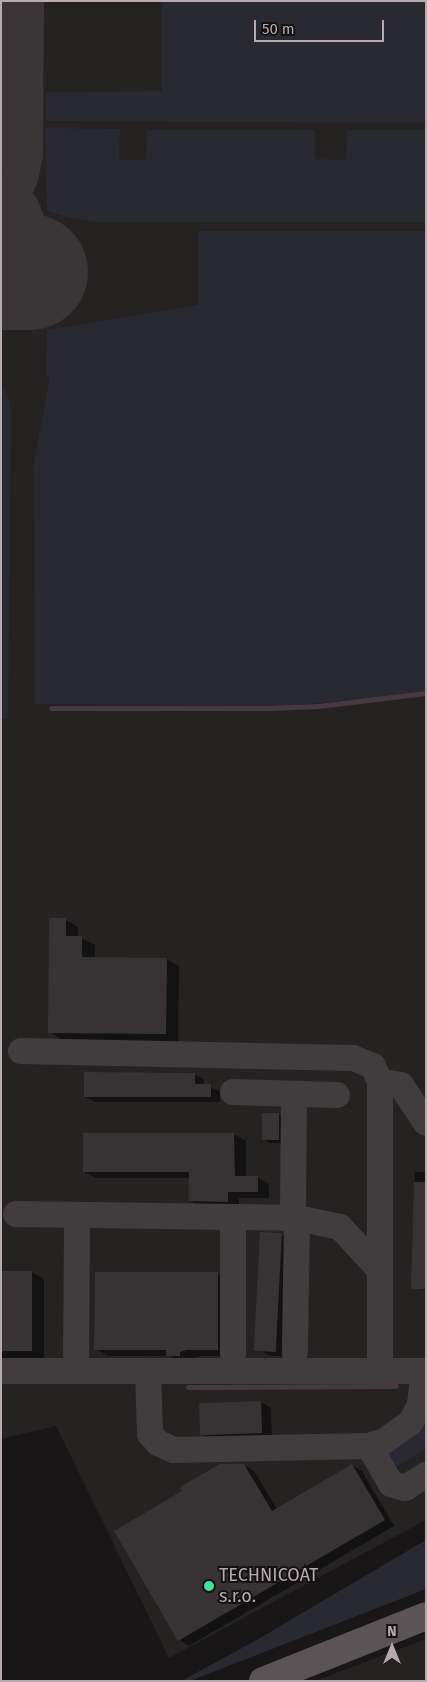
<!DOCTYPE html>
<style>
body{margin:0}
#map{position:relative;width:427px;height:1682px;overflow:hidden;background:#181616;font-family:"Fira Sans",sans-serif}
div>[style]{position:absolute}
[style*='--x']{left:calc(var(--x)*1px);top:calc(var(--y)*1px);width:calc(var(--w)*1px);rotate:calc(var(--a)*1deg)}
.built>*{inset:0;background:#252222}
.green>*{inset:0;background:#292931}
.shadow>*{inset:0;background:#0007}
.stream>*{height:5px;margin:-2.5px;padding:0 2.5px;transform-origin:2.5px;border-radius:2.5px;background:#483842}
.taxiway>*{height:46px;margin:-23px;padding:0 23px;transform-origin:23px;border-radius:23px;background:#3a3536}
.runway>*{height:116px;margin:-58px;padding:0 58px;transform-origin:58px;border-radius:58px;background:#3a3536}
.building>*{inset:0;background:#373334;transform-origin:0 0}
.minor>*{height:26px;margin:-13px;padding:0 13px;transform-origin:13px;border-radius:13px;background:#413d3e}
.major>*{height:28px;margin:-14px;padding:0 14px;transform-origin:14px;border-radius:14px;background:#5b5456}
.dots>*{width:14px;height:14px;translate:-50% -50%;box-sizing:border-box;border:2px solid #131111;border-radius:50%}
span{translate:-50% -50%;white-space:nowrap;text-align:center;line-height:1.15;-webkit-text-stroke:4px #131111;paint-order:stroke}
.poi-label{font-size:18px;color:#b6aaaf}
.left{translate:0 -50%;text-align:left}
.frame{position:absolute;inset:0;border:2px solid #b6aaaf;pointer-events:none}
.north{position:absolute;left:367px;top:1622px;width:50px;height:50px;-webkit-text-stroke:4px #131111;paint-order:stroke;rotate:0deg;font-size:14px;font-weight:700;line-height:20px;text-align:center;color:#b6aaaf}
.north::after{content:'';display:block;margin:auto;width:18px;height:22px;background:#b6aaaf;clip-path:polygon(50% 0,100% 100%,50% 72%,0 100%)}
.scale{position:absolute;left:254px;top:20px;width:130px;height:22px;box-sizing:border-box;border:2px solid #b6aaaf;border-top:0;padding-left:6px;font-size:15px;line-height:18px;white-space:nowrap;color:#b6aaaf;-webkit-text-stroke:4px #131111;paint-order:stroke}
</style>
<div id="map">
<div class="built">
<i style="clip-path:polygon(1px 1px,426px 1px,426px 1520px,169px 1658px,56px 1426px,1px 1439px)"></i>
<i style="clip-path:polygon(426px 1639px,426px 1681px,315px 1681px)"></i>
</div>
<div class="green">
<i style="clip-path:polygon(162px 1px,426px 1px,426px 123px,46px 121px,46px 92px,162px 91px)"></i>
<i style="clip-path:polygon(45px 128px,120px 129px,119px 160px,146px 160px,147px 130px,315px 130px,315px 159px,346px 160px,347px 130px,426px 130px,426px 222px,97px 222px,68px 217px,47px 211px)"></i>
<i style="clip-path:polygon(198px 231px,426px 231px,426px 693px,284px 706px,35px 704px,34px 462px,50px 378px,46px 376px,47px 330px,198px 305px)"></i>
<i style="clip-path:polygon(1px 385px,8px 395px,11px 414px,8px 719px,1px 719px)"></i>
<i style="clip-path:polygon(421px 1425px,426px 1430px,426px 1449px,394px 1468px,386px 1452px)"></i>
<i style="clip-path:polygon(426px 1540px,426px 1589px,190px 1681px,181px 1681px,253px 1642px)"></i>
</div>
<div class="shadow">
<i style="clip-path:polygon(66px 920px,78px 927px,78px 937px,95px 945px,95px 959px,166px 959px,179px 966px,178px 1041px,62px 1040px,50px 1032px)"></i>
<i style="clip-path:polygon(195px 1074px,204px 1080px,204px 1085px,220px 1091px,220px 1102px,95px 1102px,85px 1097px)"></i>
<i style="clip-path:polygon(279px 1114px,285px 1118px,285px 1143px,270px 1143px,263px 1139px)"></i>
<i style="clip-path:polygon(84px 1134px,234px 1134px,246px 1141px,246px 1177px,257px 1177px,269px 1184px,269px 1198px,239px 1198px,239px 1208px,201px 1207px,190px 1201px,190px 1178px,96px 1178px,84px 1172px)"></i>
<i style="clip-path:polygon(415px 1172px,426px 1172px,426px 1290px,412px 1288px)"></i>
<i style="clip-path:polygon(281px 1234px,292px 1240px,290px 1356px,270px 1356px,260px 1350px)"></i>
<i style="clip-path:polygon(1px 1272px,32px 1272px,44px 1279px,44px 1358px,1px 1358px)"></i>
<i style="clip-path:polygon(218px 1274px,230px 1281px,230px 1356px,200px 1356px,180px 1362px,170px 1356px,108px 1356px,96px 1349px)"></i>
<i style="clip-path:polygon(261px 1402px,271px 1408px,272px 1438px,211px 1440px,201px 1434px)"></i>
<i style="clip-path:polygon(244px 1465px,254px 1471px,277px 1509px,352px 1465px,362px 1471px,394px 1526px,189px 1646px,179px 1640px,184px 1491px)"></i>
</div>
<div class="stream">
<i style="--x:51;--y:708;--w:217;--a:0"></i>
<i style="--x:268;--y:708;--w:50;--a:-2.3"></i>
<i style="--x:318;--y:706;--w:109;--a:-6.9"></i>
<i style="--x:188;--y:1387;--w:208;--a:-0.3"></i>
</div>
<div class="taxiway">
<i style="--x:1;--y:208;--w:37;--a:-66"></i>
<i style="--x:16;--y:174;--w:20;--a:-79"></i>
<i style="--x:20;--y:154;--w:153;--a:-89.6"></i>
<i style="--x:1;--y:209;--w:16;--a:4"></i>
<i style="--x:17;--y:210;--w:24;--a:68"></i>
<i style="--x:26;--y:232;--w:12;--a:90"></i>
<i style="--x:26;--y:244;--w:35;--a:103"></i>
<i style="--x:18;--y:278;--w:25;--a:132"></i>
</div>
<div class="runway">
<i style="--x:1;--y:272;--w:29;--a:0"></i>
</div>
<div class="building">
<i style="clip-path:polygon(49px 918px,66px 918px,66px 936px,82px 936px,82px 957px,167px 958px,166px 1034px,48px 1033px)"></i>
<i style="clip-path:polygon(84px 1072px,195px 1073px,195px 1084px,211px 1084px,211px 1097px,84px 1097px)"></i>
<i style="left:262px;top:1113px;width:17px;height:27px"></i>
<i style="clip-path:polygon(83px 1133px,234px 1133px,235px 1176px,258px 1176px,258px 1192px,228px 1192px,228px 1202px,189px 1201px,189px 1172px,83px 1172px)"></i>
<i style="clip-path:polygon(414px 1182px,426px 1182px,426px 1289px,411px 1289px)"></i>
<i style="left:260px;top:1232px;width:22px;height:119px;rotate:3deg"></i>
<i style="left:1px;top:1271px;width:31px;height:80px"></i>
<i style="clip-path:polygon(95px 1272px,218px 1272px,218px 1350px,187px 1350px,180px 1352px,180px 1356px,166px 1356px,166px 1350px,94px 1350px)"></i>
<i style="left:261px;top:1401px;width:32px;height:62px;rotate:88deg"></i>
<i style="clip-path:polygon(220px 1464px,244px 1464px,272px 1511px,352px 1464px,385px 1520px,178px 1641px,114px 1531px,182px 1491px,180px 1487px)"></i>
</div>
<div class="minor">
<i style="--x:21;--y:1051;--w:332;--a:1.2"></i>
<i style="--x:353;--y:1058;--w:22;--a:22"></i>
<i style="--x:373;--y:1066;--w:17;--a:65"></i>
<i style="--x:380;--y:1081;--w:291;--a:90"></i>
<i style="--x:380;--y:1081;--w:21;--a:11"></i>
<i style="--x:401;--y:1085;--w:45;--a:56.7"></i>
<i style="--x:233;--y:1092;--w:104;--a:1.7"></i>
<i style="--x:294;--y:1094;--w:119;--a:90.5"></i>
<i style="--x:293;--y:1213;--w:6;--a:51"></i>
<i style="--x:297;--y:1218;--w:44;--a:11.8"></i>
<i style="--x:340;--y:1227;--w:59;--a:47.1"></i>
<i style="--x:16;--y:1214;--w:217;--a:0.8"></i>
<i style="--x:233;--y:1217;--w:136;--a:90"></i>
<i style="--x:233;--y:1217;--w:64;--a:0.9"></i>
<i style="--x:297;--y:1218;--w:134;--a:90.9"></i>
<i style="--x:1;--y:1371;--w:425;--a:0"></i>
<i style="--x:76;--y:1371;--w:156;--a:-89.6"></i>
<i style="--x:148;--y:1371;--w:63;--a:88.2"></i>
<i style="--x:150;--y:1434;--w:12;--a:48"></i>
<i style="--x:158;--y:1443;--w:17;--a:24"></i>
<i style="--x:174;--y:1450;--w:195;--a:-1.2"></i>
<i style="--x:424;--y:1371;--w:34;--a:97"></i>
<i style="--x:420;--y:1405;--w:19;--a:118"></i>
<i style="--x:411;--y:1422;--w:32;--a:144"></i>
<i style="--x:385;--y:1441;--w:17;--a:163"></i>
<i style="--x:369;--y:1446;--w:44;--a:59.9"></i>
<i style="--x:391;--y:1484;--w:15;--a:16"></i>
<i style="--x:405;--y:1488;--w:25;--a:-32"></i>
</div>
<div class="major">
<i style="--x:263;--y:1681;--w:175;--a:-21.7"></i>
</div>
<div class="dots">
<i style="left:209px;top:1586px;background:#48de9e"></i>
</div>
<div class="poi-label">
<span class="left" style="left:219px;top:1586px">TECHNICOAT<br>s.r.o.</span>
</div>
<div class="frame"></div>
<div class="north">N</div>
<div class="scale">50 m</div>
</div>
